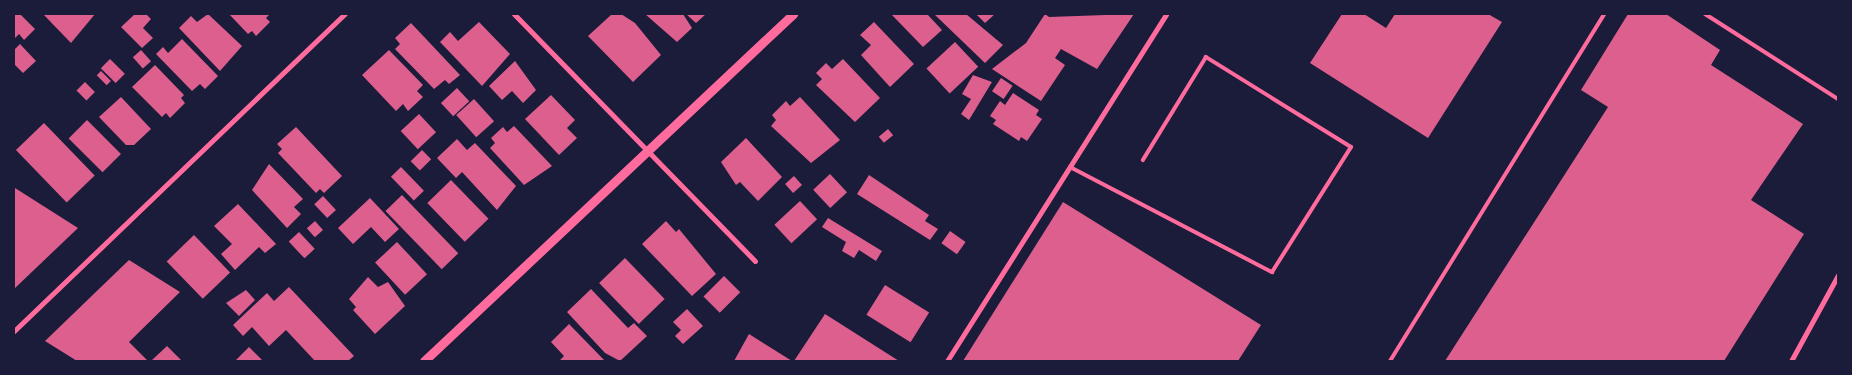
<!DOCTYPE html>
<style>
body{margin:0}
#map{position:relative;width:1852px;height:375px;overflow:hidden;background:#1b1b3a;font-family:"Noto Sans",sans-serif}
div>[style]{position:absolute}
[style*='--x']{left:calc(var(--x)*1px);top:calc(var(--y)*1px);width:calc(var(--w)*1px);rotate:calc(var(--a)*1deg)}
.building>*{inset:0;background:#dd5f8e;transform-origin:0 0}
.service>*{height:4px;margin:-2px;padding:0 2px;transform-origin:2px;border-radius:2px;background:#ff6b9d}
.minor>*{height:5px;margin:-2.5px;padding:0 2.5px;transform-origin:2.5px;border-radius:2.5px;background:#ff6b9d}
.tertiary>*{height:9px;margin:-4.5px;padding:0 4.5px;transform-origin:4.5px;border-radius:4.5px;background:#ff6b9d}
span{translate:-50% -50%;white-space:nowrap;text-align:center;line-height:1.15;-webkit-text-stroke:4px #1b1b3a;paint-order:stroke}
.frame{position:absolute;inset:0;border:15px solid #1b1b3a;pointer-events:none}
</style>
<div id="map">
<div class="building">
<i style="clip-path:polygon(14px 14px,20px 14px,35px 29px,24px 40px,19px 34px,14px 39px)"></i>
<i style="clip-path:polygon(43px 14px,95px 14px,71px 43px)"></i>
<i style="clip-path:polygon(135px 14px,146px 14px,151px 19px,143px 28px,153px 38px,142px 48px,121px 27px)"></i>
<i style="clip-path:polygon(208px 14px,242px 46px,220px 71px,179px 28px,191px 16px,197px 22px)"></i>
<i style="clip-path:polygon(229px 14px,270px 14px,266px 18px,270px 22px,256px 36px,252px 31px,248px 34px)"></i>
<i style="clip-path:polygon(612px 14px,621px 14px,635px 23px,661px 55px,633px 82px,588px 36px)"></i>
<i style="clip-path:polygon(645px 14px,683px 14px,692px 28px,677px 42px)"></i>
<i style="clip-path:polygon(686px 14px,706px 14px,696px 23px)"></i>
<i style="clip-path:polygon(891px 14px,927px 14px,942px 30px,923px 47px)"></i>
<i style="clip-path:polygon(934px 14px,966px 14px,1003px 45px,985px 63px)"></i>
<i style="clip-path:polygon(976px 14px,995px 14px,985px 23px)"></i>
<i style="clip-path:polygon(1045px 14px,1049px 17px,1134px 14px,1097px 69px,1061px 49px,1055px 58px,1065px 65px,1041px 101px,992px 69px,1026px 43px)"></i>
<i style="clip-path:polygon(1342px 14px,1364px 14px,1386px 28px,1395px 14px,1488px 14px,1502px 22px,1428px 138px,1310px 63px)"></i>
<i style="clip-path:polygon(1628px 14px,1666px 14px,1720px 50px,1711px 65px,1803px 124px,1751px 200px,1804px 234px,1724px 361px,1445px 361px,1608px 107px,1581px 90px)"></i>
<i style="clip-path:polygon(479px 22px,510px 54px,482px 86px,440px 42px,450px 32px,458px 41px)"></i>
<i style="clip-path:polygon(874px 22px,914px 64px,890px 87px,861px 55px,871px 45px,860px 35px)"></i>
<i style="clip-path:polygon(411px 23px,460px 75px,449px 84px,445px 80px,434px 89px,395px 49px,400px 44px,395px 38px)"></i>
<i style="clip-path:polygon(182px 39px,218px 76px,205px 89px,200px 84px,192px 91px,156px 54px,163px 47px,168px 53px)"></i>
<i style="left:955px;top:42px;width:34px;height:39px;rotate:47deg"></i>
<i style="clip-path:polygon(20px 44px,36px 61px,23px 73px,14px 64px,14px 50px)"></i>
<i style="left:141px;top:50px;width:15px;height:11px;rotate:48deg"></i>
<i style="clip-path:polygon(389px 50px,423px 85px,417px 91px,423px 97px,408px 111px,403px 104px,396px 111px,362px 75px)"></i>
<i style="left:110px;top:59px;width:21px;height:13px;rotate:45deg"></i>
<i style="clip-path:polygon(843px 59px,880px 98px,855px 122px,816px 85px,822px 79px,816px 73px,826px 63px,832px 69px)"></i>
<i style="clip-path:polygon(515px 61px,536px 90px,523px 103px,512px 91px,502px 100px,489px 86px)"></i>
<i style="clip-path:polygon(155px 65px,184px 95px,181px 98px,185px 103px,170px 118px,166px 113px,162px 117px,132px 87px)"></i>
<i style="left:101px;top:71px;width:14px;height:6px;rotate:45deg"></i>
<i style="clip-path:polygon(973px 75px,992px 82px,969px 120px,961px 114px,971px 99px,962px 94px)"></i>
<i style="left:1001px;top:78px;width:14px;height:16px;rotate:34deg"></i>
<i style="left:85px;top:82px;width:14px;height:12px;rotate:45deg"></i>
<i style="left:457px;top:88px;width:18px;height:22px;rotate:47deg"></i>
<i style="clip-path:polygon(1013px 93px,1039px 110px,1036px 115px,1042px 119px,1027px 141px,1021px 137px,1019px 141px,993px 124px,996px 120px,990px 116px,1000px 101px,1005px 105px)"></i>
<i style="clip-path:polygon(551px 95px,575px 120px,567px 128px,577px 138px,559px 155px,525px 119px)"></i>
<i style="clip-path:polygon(121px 97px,151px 129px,134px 145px,126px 145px,99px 117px)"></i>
<i style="clip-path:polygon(800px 97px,840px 140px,811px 163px,771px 126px,776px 120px,772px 115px,786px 101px,790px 106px)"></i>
<i style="left:474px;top:99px;width:30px;height:24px;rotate:48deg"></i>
<i style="left:419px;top:114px;width:25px;height:25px;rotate:47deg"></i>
<i style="left:87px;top:120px;width:48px;height:26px;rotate:45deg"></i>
<i style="left:44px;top:123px;width:73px;height:39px;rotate:46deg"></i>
<i style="clip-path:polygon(514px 126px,552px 166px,524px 185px,490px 148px,495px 143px,491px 138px,503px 127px,507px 132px)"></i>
<i style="clip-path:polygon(296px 127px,342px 176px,324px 193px,320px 189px,316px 193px,278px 153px,282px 149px,277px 144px)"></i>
<i style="left:888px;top:129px;width:8px;height:12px;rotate:50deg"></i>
<i style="clip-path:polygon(746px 138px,782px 177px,758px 201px,740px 182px,736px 185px,721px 162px)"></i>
<i style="clip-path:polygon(457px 139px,467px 150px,475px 143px,516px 186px,497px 210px,462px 172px,456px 178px,437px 158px)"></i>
<i style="left:422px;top:150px;width:13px;height:16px;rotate:45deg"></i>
<i style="clip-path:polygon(269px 164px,303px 199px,294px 207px,301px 214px,287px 228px,252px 190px)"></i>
<i style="left:401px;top:167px;width:33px;height:14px;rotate:46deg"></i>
<i style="left:830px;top:174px;width:25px;height:23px;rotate:47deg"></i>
<i style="clip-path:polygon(869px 175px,929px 215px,925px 221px,938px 229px,930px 240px,857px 194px)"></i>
<i style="left:794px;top:176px;width:12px;height:12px;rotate:48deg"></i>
<i style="left:451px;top:180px;width:54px;height:33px;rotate:46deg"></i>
<i style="clip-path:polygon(15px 188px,78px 228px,14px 289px,14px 189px)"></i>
<i style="left:402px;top:195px;width:81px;height:23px;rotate:46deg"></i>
<i style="left:323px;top:196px;width:19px;height:12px;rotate:47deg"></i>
<i style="clip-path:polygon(370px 198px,399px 229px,385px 242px,371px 227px,353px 244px,338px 228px)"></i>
<i style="left:800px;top:201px;width:25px;height:35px;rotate:47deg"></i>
<i style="clip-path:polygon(1063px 202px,1261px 325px,1238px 361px,963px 361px)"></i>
<i style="clip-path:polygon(238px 204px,276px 244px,265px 253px,259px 247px,235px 270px,221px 254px,232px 244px,214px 226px)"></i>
<i style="clip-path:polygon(828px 218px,882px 251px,876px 261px,859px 250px,854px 258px,842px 251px,846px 242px,822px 227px)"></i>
<i style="left:315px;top:221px;width:12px;height:11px;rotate:48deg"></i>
<i style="clip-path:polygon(666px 221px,676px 232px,679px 229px,716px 274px,692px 296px,642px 244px)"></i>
<i style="left:950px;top:231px;width:19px;height:15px;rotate:35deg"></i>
<i style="left:299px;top:232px;width:23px;height:14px;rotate:47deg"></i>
<i style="left:194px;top:235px;width:52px;height:38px;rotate:46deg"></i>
<i style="left:397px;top:242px;width:44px;height:30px;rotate:47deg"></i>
<i style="left:625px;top:258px;width:57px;height:36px;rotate:46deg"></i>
<i style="clip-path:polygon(129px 260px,180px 292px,129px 342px,148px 361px,77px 361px,45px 341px)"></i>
<i style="left:724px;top:276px;width:23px;height:29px;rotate:45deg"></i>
<i style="clip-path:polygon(368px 277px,378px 287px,388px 282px,405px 306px,375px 334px,353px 310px,356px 307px,349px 299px)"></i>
<i style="left:885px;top:285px;width:52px;height:35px;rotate:32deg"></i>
<i style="clip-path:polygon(289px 287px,354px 356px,348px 361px,315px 361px,286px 330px,269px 346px,252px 327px,243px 336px,233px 325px,267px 293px,274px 301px)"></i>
<i style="clip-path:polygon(591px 289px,628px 328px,634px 323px,647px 336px,620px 361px,605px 353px,567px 312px)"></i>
<i style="clip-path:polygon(246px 290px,255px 300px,239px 316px,226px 303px)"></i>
<i style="clip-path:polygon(687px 309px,703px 326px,683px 344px,675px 336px,681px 330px,673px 322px)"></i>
<i style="clip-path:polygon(825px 314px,899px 361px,794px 361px)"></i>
<i style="clip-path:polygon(569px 324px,605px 361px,559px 361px,564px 356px,551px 342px)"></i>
<i style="clip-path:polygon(749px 334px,792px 361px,734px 361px)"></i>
<i style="clip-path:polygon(167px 346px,182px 361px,151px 361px)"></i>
<i style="clip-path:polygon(249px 347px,263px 361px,235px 361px)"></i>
</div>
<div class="service">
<i style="--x:1705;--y:14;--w:158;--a:32.6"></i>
<i style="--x:1070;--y:167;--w:228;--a:27.5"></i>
<i style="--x:1272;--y:272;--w:148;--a:-57.7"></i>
<i style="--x:1351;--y:147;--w:171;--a:-148.2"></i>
<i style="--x:1206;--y:57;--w:121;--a:121.5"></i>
<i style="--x:1390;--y:361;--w:408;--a:-58.3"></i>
</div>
<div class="minor">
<i style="--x:514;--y:14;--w:345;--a:45.7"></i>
<i style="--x:14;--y:331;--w:458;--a:-43.8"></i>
<i style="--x:947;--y:361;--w:410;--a:-57.7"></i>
<i style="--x:1791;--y:361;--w:98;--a:-61.3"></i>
</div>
<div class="tertiary">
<i style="--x:424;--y:361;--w:507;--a:-43.24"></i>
</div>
<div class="frame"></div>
</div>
